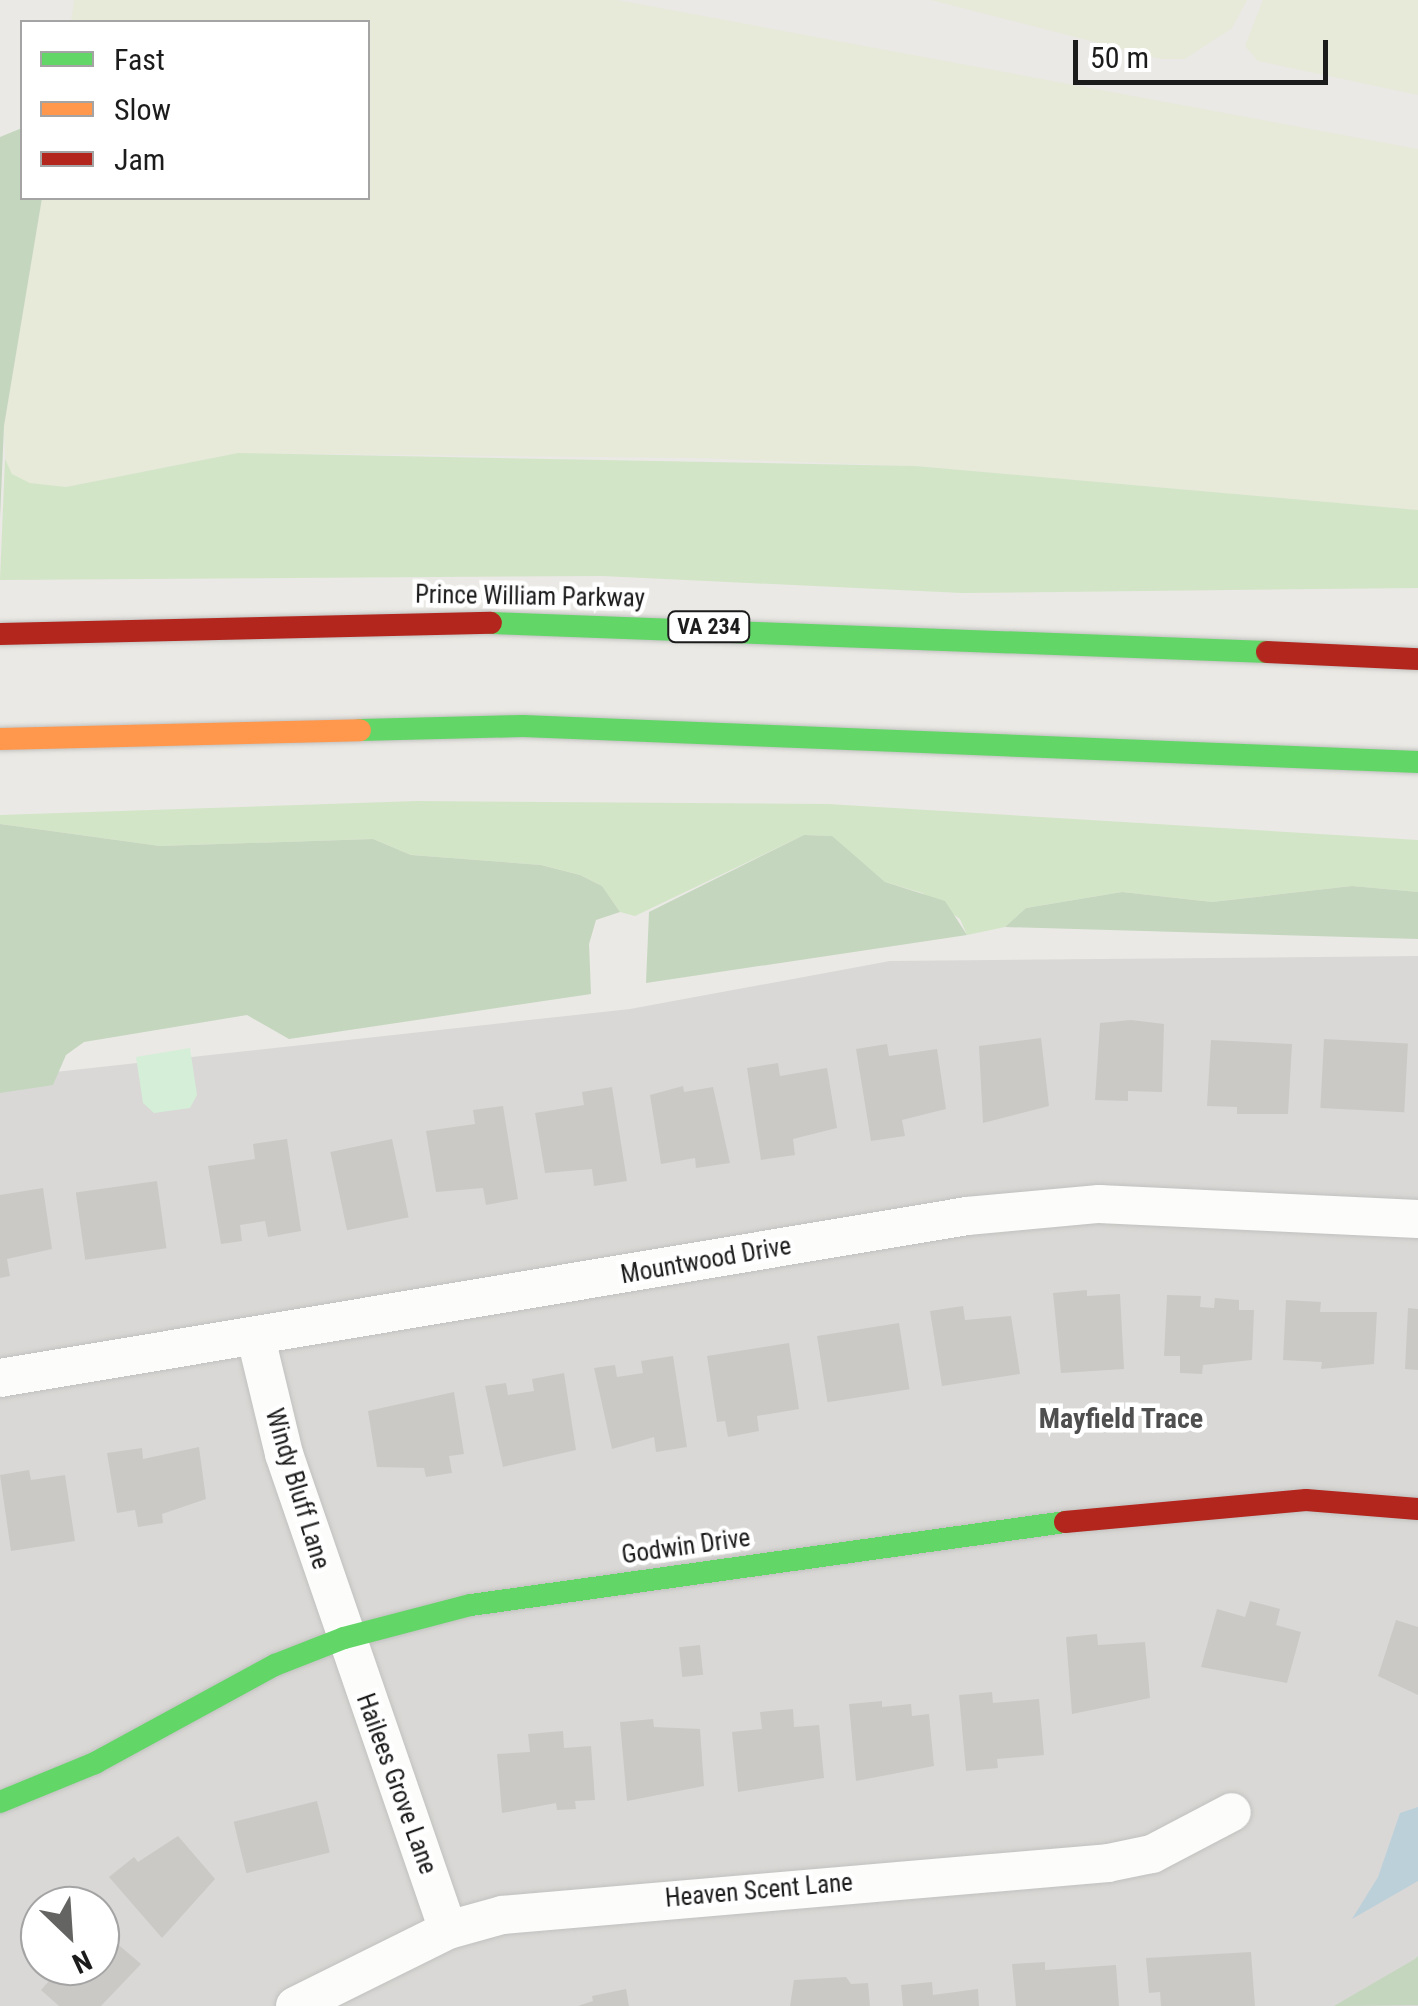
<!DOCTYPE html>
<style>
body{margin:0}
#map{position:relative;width:1418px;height:2006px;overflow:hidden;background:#eae9e5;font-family:"Roboto Condensed",sans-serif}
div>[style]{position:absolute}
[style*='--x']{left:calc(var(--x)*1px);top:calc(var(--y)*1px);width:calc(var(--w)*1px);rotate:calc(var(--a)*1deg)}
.residential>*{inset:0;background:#d9d8d6}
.farmland>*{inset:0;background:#e7e9d9}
.grass>*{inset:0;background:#d3e5c7}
.forest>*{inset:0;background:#c4d6bd}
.park>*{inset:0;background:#d5eed8}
.water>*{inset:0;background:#bcd0da}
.building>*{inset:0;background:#cbc9c6;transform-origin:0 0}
.roads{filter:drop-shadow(0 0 2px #c1c1bf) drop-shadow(0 0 2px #c1c1bf)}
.street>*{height:38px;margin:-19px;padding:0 19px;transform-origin:19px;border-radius:19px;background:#fcfcfb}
.fast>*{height:22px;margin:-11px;padding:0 11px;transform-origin:11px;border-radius:11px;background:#63d668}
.slow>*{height:22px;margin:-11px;padding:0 11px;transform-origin:11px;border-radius:11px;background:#ff974d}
.jam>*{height:22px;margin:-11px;padding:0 11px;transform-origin:11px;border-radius:11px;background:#b3261e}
span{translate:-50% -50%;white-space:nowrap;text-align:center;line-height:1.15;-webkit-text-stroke:9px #fff;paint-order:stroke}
.shield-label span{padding:2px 8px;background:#fff;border:2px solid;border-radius:8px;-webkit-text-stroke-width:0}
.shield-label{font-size:22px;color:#1c1c1c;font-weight:700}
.street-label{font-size:25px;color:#1c1c1c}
.neighbourhood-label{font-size:28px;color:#4f4f4f;font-weight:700}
.legend{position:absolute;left:20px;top:20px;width:350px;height:180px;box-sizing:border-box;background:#fff;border:2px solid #a4a4a4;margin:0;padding:12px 18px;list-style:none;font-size:30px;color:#1c1c1c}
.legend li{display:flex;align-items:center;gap:20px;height:50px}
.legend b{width:50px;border:2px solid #a4a4a4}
.north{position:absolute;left:20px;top:1886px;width:100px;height:100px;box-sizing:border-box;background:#fff;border:2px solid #a4a4a4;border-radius:50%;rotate:155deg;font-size:28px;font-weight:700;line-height:40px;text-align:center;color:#1c1c1c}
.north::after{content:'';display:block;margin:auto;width:35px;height:45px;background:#646462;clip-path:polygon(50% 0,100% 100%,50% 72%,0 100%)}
.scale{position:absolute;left:1073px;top:40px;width:255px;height:45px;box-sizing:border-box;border:5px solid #1c1c1c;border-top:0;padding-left:12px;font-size:30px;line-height:35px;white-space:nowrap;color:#1c1c1c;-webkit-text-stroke:8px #fff;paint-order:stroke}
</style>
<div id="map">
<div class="residential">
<i style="clip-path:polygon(evenodd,1418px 956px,1418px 2006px,0 2006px,0 1078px,630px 1009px,890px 961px,1418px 956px,40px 1906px,100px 1906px,100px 1966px,40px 1966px,40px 1906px)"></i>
</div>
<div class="farmland">
<i style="clip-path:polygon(74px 0,617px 0,1418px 149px,1418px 510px,915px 466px,695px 458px,238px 453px,66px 487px,30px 483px,12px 474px,5px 459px,4px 426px,42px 198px,368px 198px,368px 22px,71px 22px)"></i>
<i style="clip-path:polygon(931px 0,1247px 0,1232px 28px,1185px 59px,1161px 59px)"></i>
<i style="clip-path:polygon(1263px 0,1418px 0,1418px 95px,1258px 61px,1245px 46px)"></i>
</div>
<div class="grass">
<i style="clip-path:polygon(238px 453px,915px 466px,1418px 510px,1418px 588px,962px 593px,602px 576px,0 580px,5px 459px,12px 474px,30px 483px,66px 487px)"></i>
<i style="clip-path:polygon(417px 801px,828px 804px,1418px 840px,1418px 892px,1352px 886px,1212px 902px,1122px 892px,1026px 908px,1005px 927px,967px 935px,960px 919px,922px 893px,885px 882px,831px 836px,804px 835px,635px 916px,620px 912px,602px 886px,580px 875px,541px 865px,411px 855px,373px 839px,160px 846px,0 824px,0 815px)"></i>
</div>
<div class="forest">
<i style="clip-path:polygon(22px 128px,22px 198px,42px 198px,4px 426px,0 518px,0 137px)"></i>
<i style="clip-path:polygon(0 824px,160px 846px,373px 839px,411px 855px,541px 865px,580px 875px,602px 886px,620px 912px,596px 920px,589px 944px,591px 994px,289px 1039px,247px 1015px,84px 1042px,66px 1055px,53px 1085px,0 1093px)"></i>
<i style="clip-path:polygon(804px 835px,832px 836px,885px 882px,945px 901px,967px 935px,646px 983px,649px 912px)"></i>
<i style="clip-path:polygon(1352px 886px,1418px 892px,1418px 939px,1005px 927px,1026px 908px,1122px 892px,1212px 902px)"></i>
<i style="clip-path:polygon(1418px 1956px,1418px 2005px,1334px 2006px,1415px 1959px)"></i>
</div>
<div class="park">
<i style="clip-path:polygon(190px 1048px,197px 1095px,190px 1108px,154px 1113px,143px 1103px,136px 1057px)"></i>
</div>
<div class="water">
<i style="clip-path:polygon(1418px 1807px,1418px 1881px,1352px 1919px,1378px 1877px,1400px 1813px)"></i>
</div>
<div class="building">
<i style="clip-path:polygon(1131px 1020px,1164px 1024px,1162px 1092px,1128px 1091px,1128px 1101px,1095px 1100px,1100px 1023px)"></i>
<i style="clip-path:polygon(1041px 1038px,1049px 1106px,983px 1123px,979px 1046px)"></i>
<i style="left:1324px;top:1039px;width:84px;height:69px;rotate:3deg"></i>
<i style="clip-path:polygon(1211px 1040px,1292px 1044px,1288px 1114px,1237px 1114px,1237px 1107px,1207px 1106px)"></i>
<i style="clip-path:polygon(887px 1044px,889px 1056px,937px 1049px,946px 1109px,902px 1120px,905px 1136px,871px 1141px,856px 1049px)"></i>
<i style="clip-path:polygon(778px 1063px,780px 1076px,827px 1068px,837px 1128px,793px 1139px,795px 1155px,761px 1160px,747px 1068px)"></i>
<i style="clip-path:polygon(683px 1086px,684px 1092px,713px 1087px,730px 1163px,696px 1168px,695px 1158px,661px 1164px,650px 1095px)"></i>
<i style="clip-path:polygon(612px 1087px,627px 1181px,594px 1186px,592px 1169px,545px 1173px,535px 1113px,584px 1105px,582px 1092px)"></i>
<i style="clip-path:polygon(503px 1106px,518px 1199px,486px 1205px,483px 1188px,436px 1192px,426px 1131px,475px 1124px,473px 1110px)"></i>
<i style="clip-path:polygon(287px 1139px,301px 1231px,268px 1237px,265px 1221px,240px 1225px,242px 1241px,221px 1244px,208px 1166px,255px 1159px,253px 1144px)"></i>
<i style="left:392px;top:1139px;width:80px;height:63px;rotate:78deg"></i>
<i style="left:157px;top:1181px;width:68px;height:82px;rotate:82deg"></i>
<i style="clip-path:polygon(43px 1188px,52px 1249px,7px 1259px,10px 1276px,0 1278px,0 1195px)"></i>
<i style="clip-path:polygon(1087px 1290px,1087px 1296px,1120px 1294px,1124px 1369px,1061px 1373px,1053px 1293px)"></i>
<i style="clip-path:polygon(1167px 1295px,1201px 1296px,1200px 1307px,1214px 1308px,1215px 1298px,1239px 1300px,1239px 1310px,1254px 1310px,1252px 1360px,1203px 1365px,1202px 1374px,1180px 1373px,1180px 1356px,1164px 1356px)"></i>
<i style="clip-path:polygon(1286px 1300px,1321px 1302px,1320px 1312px,1377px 1312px,1374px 1364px,1321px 1369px,1322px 1362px,1283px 1360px)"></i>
<i style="clip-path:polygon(963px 1306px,965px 1320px,1011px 1316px,1020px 1374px,942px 1386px,930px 1311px)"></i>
<i style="clip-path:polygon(1408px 1308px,1418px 1309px,1418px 1370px,1405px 1369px)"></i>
<i style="left:899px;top:1323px;width:67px;height:83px;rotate:81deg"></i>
<i style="clip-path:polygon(789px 1343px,799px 1409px,757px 1416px,759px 1431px,728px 1437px,725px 1421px,717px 1422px,707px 1356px)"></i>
<i style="clip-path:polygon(673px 1356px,687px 1447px,656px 1452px,654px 1437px,612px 1449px,594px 1368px,615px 1365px,617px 1377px,643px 1373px,641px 1361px)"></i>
<i style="clip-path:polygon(564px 1373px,576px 1450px,503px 1467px,485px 1386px,506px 1383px,508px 1395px,534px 1391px,532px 1379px)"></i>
<i style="clip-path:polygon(454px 1392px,464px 1454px,449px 1456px,452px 1473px,426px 1477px,424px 1468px,377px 1467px,368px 1411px)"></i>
<i style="clip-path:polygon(199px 1447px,206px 1499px,162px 1514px,163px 1523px,138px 1527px,135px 1510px,117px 1513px,107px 1453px,142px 1448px,143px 1459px)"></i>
<i style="clip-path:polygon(29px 1470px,31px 1480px,65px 1475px,75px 1541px,11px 1551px,0 1475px)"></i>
<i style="clip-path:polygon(1250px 1601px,1280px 1609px,1276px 1625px,1301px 1632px,1287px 1683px,1201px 1667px,1217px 1609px,1245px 1617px)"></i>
<i style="clip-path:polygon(1396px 1620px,1418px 1627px,1418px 1695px,1378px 1676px)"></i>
<i style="clip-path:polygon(1097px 1634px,1098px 1645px,1145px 1642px,1150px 1698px,1072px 1714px,1066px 1637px)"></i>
<i style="left:700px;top:1645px;width:30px;height:21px;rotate:84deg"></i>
<i style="clip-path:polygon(992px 1692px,993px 1703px,1039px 1699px,1044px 1755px,997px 1759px,998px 1768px,966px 1771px,959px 1695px)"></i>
<i style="clip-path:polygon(882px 1701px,882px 1707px,911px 1704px,912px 1716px,929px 1714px,934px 1766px,856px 1781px,849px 1704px)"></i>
<i style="clip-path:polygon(793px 1709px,794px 1727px,819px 1725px,824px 1778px,738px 1792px,732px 1732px,762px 1729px,760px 1712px)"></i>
<i style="clip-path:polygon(653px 1719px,654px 1727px,700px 1729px,704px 1786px,627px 1801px,620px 1722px)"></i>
<i style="clip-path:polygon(563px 1731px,564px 1748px,591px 1746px,595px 1800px,575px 1801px,576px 1809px,557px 1810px,556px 1803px,502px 1813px,497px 1754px,530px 1752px,528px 1734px)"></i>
<i style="left:317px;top:1801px;width:53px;height:86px;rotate:76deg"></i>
<i style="clip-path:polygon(178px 1836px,215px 1879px,162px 1938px,109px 1877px,134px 1857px,138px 1862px)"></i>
<i style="clip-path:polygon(100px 1929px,141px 1964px,101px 2006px,59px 2006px,41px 1990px,56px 1973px,48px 1966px,100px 1966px)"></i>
<i style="clip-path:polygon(1251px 1952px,1255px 2006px,1161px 2006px,1160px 1992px,1149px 1993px,1146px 1958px)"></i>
<i style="clip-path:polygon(1045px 1962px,1045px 1970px,1116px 1965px,1119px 2006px,1016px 2006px,1012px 1964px)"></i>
<i style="clip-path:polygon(846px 1977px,851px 1984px,868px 1983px,870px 2006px,790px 2006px,794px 1980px)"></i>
<i style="clip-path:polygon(932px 1982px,933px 1995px,978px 1989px,979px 2006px,903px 2006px,901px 1985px)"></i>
<i style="clip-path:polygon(626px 1989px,629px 2006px,578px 2006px,593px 2001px,592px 1996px)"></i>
</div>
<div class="roads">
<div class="street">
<i style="--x:256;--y:1338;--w:119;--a:76.4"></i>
<i style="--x:284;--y:1454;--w:503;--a:70.99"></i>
<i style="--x:0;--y:1378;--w:980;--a:-9.51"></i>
<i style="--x:967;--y:1216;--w:133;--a:-5.2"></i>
<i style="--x:1099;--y:1204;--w:319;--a:2.7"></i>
<i style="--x:295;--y:2006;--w:171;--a:-26.4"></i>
<i style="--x:448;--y:1930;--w:56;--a:-15.5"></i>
<i style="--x:502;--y:1915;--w:608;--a:-4.9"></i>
<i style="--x:1108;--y:1863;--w:45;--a:-11.6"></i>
<i style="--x:1152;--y:1854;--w:90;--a:-27.7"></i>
</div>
<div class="fast">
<i style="--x:491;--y:623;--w:777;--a:2.14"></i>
<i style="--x:360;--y:730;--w:163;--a:-1.4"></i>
<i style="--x:523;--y:726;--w:896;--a:2.3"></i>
<i style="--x:0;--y:1802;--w:103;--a:-22.3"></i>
<i style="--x:95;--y:1763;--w:205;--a:-28.6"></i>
<i style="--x:275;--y:1665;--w:74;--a:-21.4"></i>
<i style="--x:344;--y:1638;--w:131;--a:-14.6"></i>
<i style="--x:471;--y:1605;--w:600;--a:-7.95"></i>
</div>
<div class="slow">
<i style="--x:0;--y:739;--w:360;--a:-1.4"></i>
</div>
<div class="jam">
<i style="--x:0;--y:634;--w:491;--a:-1.3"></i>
<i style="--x:1267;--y:652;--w:151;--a:2.7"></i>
<i style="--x:1065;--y:1522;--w:242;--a:-5.2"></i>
<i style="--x:1306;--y:1500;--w:112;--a:4.6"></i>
</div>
</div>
<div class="shield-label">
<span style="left:709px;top:627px">VA 234</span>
</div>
<div class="street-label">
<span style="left:530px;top:597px;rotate:1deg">Prince William Parkway</span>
<span style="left:706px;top:1261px;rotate:-10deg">Mountwood Drive</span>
<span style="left:297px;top:1489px;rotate:73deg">Windy Bluff Lane</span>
<span style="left:686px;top:1547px;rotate:-8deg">Godwin Drive</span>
<span style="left:396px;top:1784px;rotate:70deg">Hailees Grove Lane</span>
<span style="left:759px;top:1891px;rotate:-5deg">Heaven Scent Lane</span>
</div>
<div class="neighbourhood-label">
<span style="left:1121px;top:1419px">Mayfield Trace</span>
</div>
<ul class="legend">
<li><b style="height:12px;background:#63d668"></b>Fast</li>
<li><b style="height:12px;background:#ff974d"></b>Slow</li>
<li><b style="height:12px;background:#b3261e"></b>Jam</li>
</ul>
<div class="north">N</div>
<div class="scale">50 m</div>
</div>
